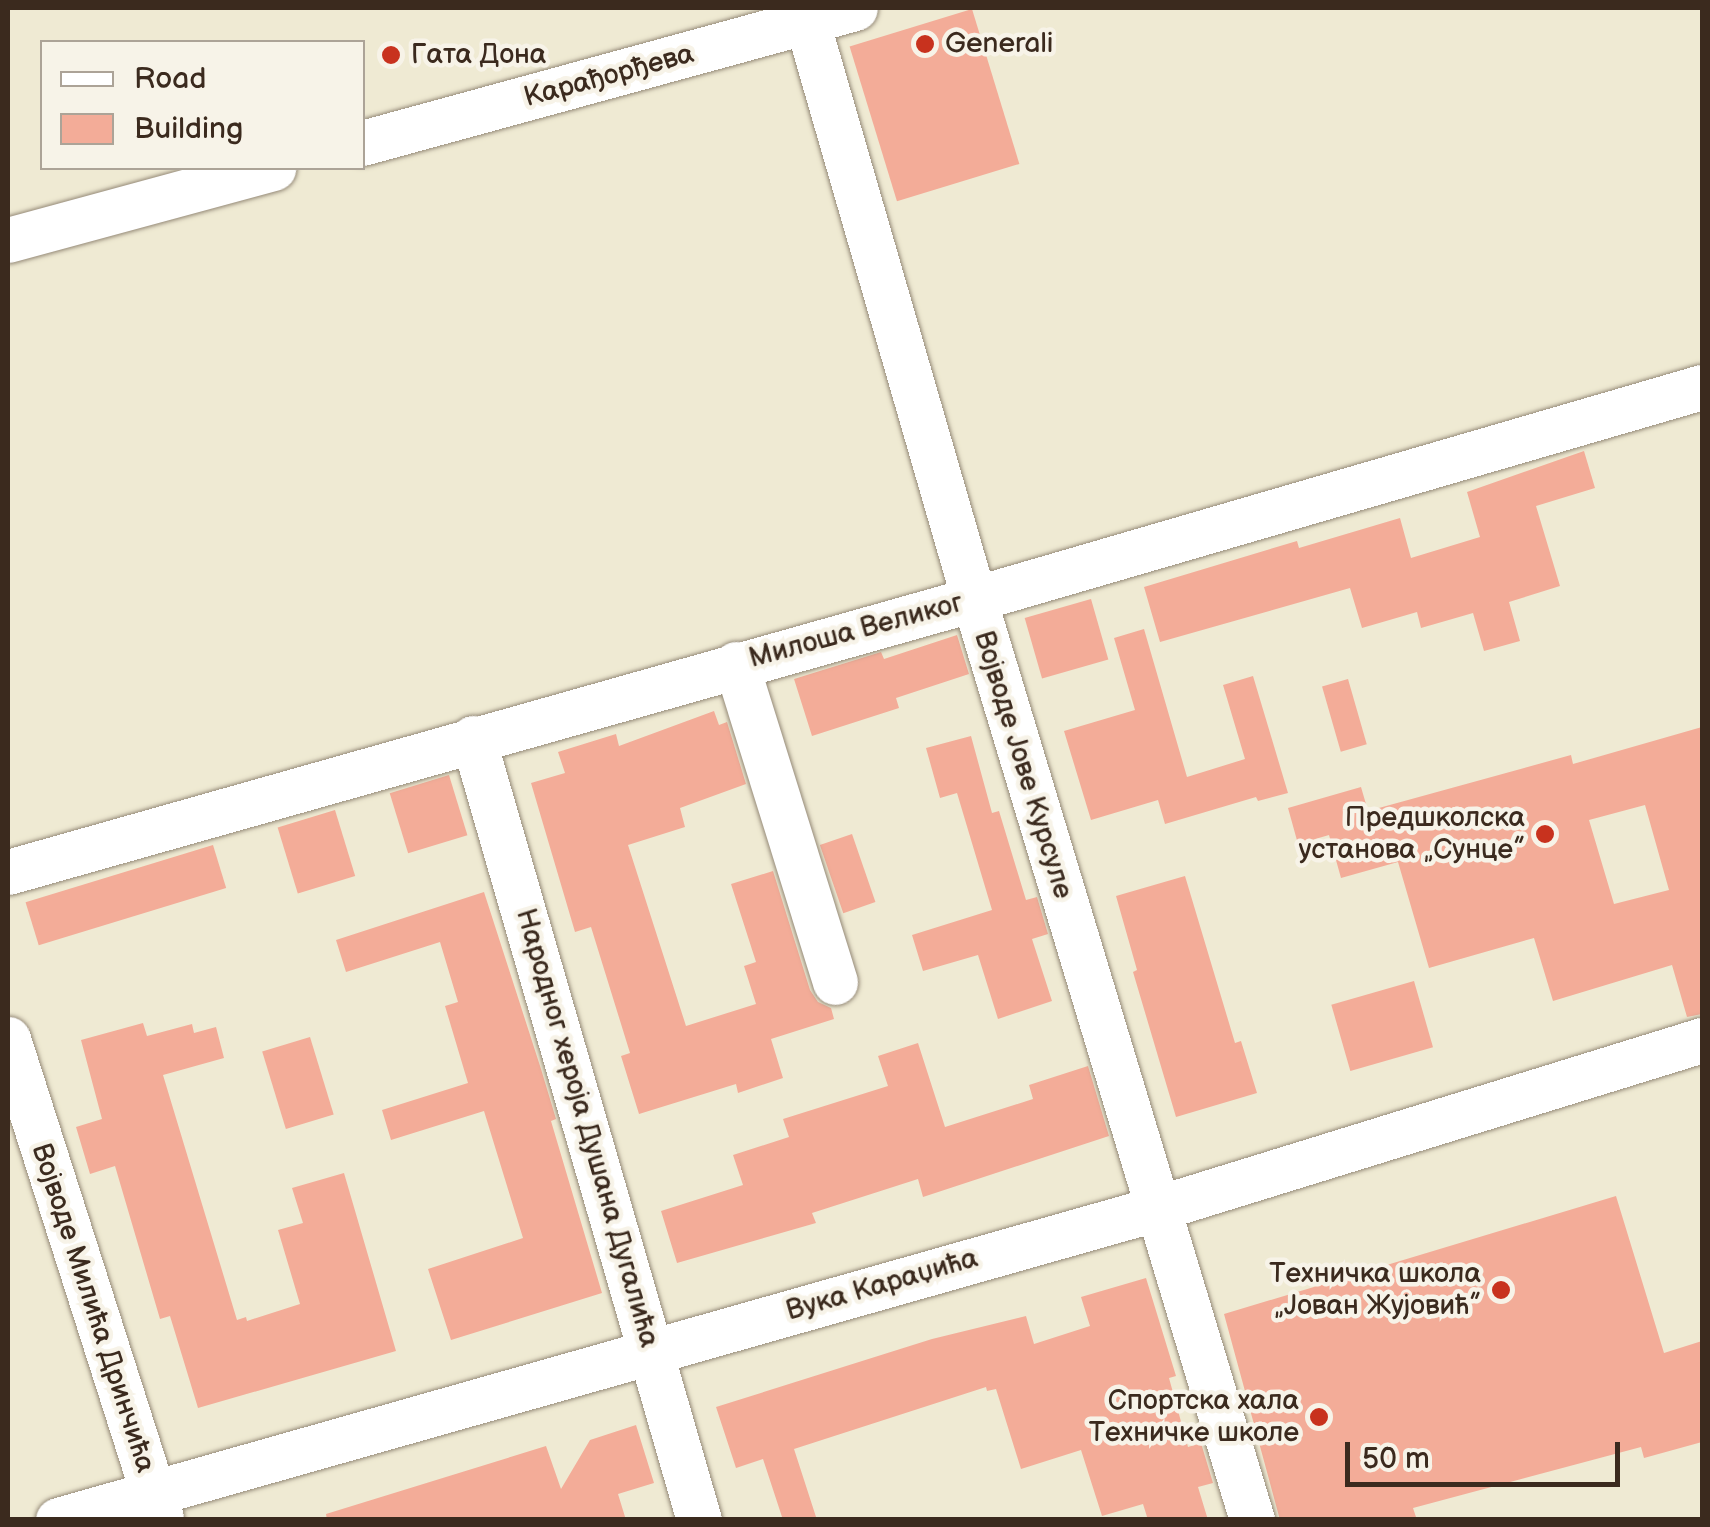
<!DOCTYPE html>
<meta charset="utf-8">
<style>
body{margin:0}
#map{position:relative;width:1710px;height:1527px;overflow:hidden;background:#efead3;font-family:"Balsamiq Sans",sans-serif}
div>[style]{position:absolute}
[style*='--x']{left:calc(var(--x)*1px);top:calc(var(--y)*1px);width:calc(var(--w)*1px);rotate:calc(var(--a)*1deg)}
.building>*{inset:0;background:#f3ac98;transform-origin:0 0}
.roads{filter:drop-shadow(0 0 2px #958a78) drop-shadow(0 0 2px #958a78)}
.minor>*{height:45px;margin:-22.5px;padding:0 22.5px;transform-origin:22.5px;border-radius:22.5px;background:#fff}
.dots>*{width:28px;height:28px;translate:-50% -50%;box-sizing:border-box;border:5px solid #f7f3e8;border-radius:50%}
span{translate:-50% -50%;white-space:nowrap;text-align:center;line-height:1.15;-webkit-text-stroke:9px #f7f3e8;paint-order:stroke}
.poi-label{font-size:28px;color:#3b2a1e}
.left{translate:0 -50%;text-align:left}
.right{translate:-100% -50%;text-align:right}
.street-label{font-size:28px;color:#3b2a1e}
.frame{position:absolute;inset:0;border:10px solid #3b2a1e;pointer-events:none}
.legend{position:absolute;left:40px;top:40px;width:325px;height:130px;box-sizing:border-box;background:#f7f3e8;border:2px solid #aca397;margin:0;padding:12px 18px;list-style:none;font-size:30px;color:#3b2a1e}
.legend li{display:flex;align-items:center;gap:20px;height:50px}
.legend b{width:50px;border:2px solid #aca397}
.scale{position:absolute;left:1345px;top:1442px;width:275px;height:45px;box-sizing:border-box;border:5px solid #3b2a1e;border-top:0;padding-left:12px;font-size:30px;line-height:35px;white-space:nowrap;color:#3b2a1e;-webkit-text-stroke:8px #f7f3e8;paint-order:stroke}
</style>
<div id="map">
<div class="building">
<i style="left:972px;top:9px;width:162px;height:128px;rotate:73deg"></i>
<i style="clip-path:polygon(1584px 451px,1595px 488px,1536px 506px,1560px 586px,1509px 602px,1520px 641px,1484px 651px,1473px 613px,1421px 628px,1417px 612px,1362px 628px,1350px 588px,1160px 642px,1144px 587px,1297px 541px,1299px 548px,1400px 518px,1411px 558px,1480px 537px,1467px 492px)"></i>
<i style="left:1091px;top:599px;width:63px;height:69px;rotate:74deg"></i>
<i style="clip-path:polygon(1144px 629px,1187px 777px,1245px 759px,1223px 685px,1253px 676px,1288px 793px,1258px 801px,1256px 797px,1165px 824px,1158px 800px,1091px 820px,1064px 731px,1135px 710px,1114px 638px)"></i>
<i style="clip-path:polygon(957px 635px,969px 674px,896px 698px,899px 708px,812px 736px,794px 679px,881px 652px,884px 659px)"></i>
<i style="left:1348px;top:679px;width:68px;height:27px;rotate:74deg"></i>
<i style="clip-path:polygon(714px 711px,719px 725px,727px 722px,746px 784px,680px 808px,685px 827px,628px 845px,686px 1026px,756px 1004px,744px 966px,756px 962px,731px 884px,773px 871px,810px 990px,818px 1002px,831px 1008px,834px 1019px,771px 1039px,783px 1078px,738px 1093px,736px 1084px,639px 1114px,621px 1056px,630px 1053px,591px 927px,575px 932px,531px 783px,565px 773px,558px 752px,616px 734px,619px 746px)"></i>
<i style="clip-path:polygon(evenodd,1702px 727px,1702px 1014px,1687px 1017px,1672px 965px,1553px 1001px,1534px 938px,1429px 968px,1398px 862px,1341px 878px,1329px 835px,1298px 844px,1288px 808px,1361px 787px,1368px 811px,1571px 755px,1573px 764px,1702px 727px,1645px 805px,1669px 890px,1614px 904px,1589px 820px,1645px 805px)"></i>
<i style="clip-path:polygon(971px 736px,992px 813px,999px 811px,1026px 900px,1037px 897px,1048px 934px,1032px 939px,1052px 1001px,998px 1019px,978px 955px,923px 971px,912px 935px,992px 910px,957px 793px,940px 798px,926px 748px)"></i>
<i style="left:449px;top:775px;width:63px;height:62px;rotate:73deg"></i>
<i style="left:335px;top:810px;width:69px;height:60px;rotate:73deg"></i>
<i style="left:852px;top:834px;width:72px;height:34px;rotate:71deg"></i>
<i style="left:213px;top:845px;width:45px;height:196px;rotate:73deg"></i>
<i style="clip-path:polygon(1185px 876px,1235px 1043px,1241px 1041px,1257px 1093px,1176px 1117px,1133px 972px,1137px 970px,1116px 896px)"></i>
<i style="clip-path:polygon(484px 892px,541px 1069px,556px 1119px,551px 1121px,602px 1293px,451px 1340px,428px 1269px,523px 1238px,484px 1111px,391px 1140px,382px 1110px,468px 1083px,445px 1006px,458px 1002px,440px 942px,346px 972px,336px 940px)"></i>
<i style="left:1414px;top:981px;width:69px;height:86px;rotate:74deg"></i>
<i style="clip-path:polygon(143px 1023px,147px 1036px,192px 1024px,194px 1033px,216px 1027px,224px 1058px,163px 1075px,237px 1320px,246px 1317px,247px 1321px,300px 1304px,278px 1230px,303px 1223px,292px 1188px,344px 1173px,396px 1351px,198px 1408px,170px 1316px,160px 1319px,115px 1166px,90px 1174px,76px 1127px,102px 1119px,81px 1040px)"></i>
<i style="left:310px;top:1037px;width:81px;height:50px;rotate:73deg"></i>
<i style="clip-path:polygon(918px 1043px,945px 1127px,1033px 1099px,1029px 1085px,1088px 1066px,1109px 1136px,923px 1197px,918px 1179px,812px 1213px,816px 1223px,677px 1263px,661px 1211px,743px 1185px,733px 1155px,789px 1137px,783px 1119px,888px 1086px,878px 1056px)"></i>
<i style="clip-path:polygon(1616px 1196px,1664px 1353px,1702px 1341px,1702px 1442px,1644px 1458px,1641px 1447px,1413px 1508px,1417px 1520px,1280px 1520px,1224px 1314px)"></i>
<i style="clip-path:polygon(1146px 1278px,1176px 1376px,1169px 1378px,1188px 1447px,1201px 1443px,1213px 1483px,1198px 1487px,1208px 1520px,1148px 1520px,1143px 1504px,1102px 1516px,1081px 1450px,1021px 1469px,996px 1389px,987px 1391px,986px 1387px,794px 1449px,817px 1520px,783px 1520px,763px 1459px,736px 1468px,716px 1407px,932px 1339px,1026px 1316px,1034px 1344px,1090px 1326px,1081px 1297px)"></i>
<i style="clip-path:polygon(636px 1425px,654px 1483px,618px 1494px,626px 1520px,327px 1520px,326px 1514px,546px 1446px,561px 1489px,590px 1440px)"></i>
</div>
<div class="roads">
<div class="minor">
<i style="--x:803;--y:8;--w:615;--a:73.86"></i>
<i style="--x:974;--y:599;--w:962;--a:73.2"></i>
<i style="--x:362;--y:143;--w:511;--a:-15.31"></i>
<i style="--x:8;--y:240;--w:275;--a:-15.2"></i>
<i style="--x:736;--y:664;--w:333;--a:72.7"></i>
<i style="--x:473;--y:738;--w:814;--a:73.88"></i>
<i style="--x:8;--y:872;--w:1004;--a:-15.78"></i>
<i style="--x:974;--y:599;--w:758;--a:-16.24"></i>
<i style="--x:8;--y:1039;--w:503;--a:72.29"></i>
<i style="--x:58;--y:1520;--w:1140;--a:-15.83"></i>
<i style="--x:1155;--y:1209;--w:573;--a:-17.17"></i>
</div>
</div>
<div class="dots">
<i style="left:925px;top:44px;background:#c8321e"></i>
<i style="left:391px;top:55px;background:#c8321e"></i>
<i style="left:1545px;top:834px;background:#c8321e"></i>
<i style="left:1501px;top:1290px;background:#c8321e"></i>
<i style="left:1319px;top:1417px;background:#c8321e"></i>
</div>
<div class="poi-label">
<span class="left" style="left:945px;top:44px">Generali</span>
<span class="left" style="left:411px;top:55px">Гата Дона</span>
<span class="right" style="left:1525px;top:834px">Предшколска<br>установа „Сунце”</span>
<span class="right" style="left:1481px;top:1290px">Техничка школа<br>„Јован Жујовић”</span>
<span class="right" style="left:1299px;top:1417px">Спортска хала<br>Техничке школе</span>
</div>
<div class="street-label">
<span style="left:609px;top:76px;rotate:-15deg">Карађорђева</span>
<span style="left:856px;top:631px;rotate:-15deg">Милоша Великог</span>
<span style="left:1023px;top:765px;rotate:73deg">Војводе Јове Курсуле</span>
<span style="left:587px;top:1128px;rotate:74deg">Народног хероја Душана Дугалића</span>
<span style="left:882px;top:1285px;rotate:-16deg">Вука Караџића</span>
<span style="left:93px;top:1308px;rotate:72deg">Војводе Милића Дринчића</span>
</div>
<div class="frame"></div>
<ul class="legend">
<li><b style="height:12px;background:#fff"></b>Road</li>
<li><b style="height:28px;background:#f3ac98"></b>Building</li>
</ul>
<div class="scale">50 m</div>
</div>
